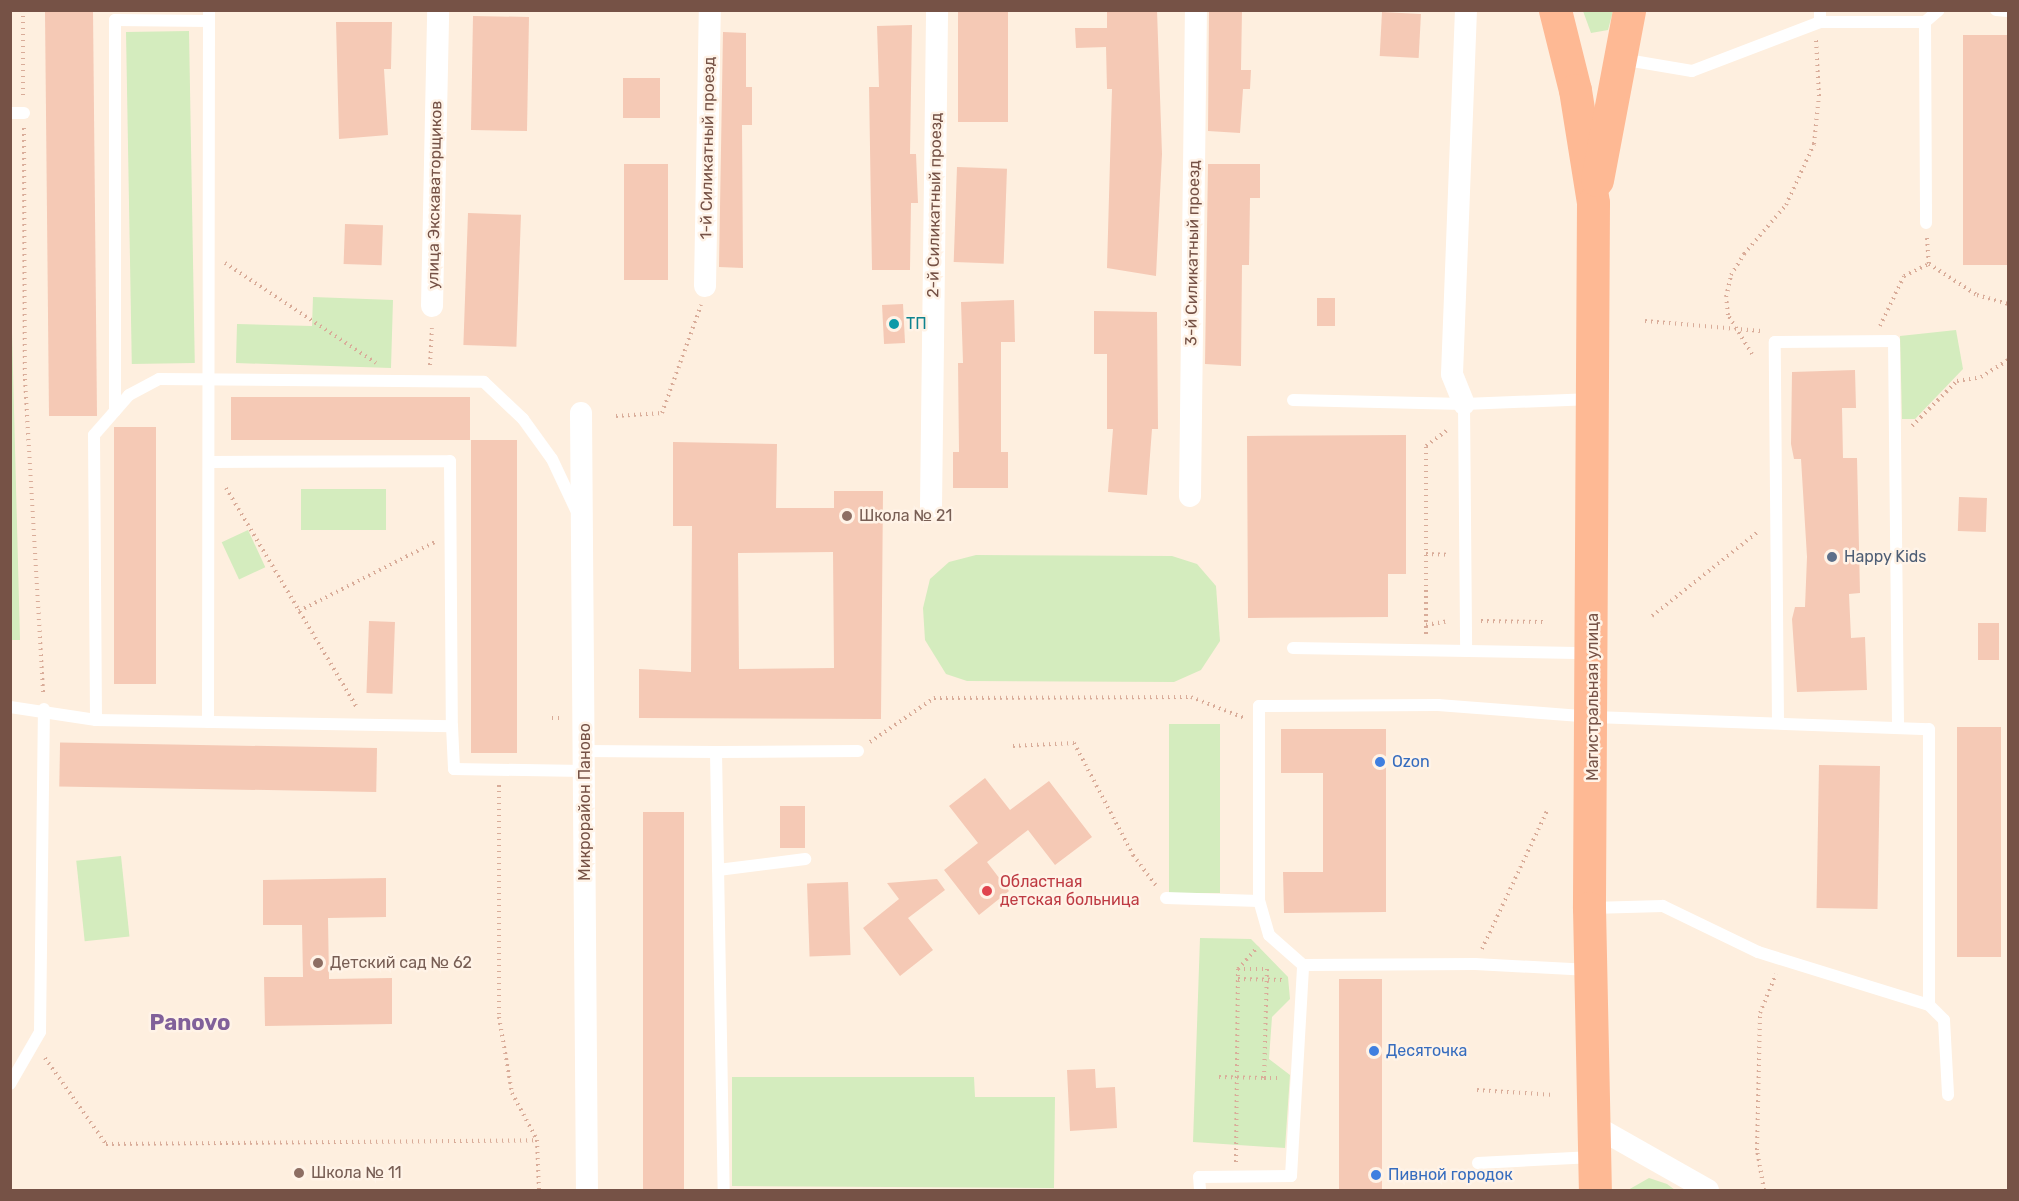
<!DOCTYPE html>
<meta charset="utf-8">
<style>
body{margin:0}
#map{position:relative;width:2019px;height:1201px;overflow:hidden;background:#feefdf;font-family:Rubik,sans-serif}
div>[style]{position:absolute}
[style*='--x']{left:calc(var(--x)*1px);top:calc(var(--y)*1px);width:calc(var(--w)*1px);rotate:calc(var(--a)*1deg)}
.green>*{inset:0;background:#d4ecbe;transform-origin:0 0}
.building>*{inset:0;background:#f5c9b5;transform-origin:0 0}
.path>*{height:4px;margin-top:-2px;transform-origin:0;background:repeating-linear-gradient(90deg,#d9ac99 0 1.5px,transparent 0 6px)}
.service>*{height:12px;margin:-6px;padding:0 6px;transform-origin:6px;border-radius:6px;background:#fff}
.minor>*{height:22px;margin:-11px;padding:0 11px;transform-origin:11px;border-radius:11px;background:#fff}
.trunk>*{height:33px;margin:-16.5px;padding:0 16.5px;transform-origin:16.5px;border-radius:16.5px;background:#feb994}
.dots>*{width:16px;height:16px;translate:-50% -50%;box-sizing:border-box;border:3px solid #fff3e7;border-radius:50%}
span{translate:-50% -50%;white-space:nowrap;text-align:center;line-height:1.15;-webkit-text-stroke:5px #fff3e7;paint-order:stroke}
.street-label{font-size:16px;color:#765246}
.culture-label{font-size:16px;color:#0d838f}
.left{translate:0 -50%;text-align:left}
.education-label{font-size:16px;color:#785e54}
.service-label{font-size:16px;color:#4e5e75}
.shop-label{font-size:16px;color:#366cbe}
.health-label{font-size:16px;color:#be3a42}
.district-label{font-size:22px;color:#81609a;font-weight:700}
.frame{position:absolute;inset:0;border:12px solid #765246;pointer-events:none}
</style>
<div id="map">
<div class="green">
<i style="clip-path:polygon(1583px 11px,1613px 11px,1608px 30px,1591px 33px)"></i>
<i style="left:189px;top:31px;width:332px;height:63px;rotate:89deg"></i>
<i style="clip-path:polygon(10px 255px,20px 640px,10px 640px)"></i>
<i style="clip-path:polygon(313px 297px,393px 300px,391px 368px,236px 363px,237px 324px,312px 326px)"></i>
<i style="clip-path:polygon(1956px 330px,1963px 369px,1915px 419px,1902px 419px,1900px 336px)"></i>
<i style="left:386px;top:489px;width:41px;height:85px;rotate:90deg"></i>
<i style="left:248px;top:530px;width:41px;height:29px;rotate:65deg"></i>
<i style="clip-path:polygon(976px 555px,1172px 556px,1197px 564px,1216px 586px,1220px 641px,1201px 670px,1174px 682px,967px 681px,946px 674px,925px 640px,923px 608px,930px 579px,949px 562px)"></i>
<i style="left:1169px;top:724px;width:51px;height:169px"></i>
<i style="left:121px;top:856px;width:81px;height:45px;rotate:84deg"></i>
<i style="clip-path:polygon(1200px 938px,1251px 939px,1288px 977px,1290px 999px,1272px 1017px,1269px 1059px,1290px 1075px,1285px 1148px,1193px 1142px)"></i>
<i style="clip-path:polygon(732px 1077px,974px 1077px,975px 1097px,1055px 1097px,1054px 1188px,732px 1186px)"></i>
<i style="clip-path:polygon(1649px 1178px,1667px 1184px,1675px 1190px,1628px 1190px)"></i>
</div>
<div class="building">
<i style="clip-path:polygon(64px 10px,93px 10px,97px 416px,49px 416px,45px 12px)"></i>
<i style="left:958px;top:10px;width:50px;height:112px"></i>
<i style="clip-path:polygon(1107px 10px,1157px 10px,1162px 154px,1156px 276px,1107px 268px,1112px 89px,1107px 89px,1106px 47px,1076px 48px,1075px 28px,1107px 28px)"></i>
<i style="clip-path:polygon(1209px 10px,1242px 10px,1241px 70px,1251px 70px,1250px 89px,1243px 89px,1240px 133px,1208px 131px)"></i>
<i style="left:1382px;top:12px;width:39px;height:44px;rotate:3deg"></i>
<i style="left:473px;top:16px;width:56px;height:114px;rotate:1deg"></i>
<i style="clip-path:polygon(336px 22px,392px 22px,391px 69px,384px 69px,388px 135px,339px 139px)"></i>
<i style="clip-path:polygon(912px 25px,910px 154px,916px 154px,918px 203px,911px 203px,910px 270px,872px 270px,869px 87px,879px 87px,877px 26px)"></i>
<i style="clip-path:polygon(723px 32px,746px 33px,746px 87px,752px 87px,752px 125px,742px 125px,743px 268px,719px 267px)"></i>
<i style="left:1963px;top:35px;width:44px;height:230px"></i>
<i style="left:623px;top:78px;width:37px;height:40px"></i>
<i style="left:624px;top:164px;width:44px;height:116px"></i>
<i style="clip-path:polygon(1208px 164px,1260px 164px,1260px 198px,1250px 198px,1249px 265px,1242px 265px,1241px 366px,1205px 364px)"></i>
<i style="left:957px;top:167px;width:50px;height:95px;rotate:2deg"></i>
<i style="left:468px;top:213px;width:53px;height:132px;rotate:2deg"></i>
<i style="left:345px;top:224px;width:38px;height:40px;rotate:2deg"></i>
<i style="left:1317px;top:298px;width:18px;height:28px"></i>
<i style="clip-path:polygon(1014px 300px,1015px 342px,1001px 342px,1001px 452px,1008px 452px,1008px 488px,953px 488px,953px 452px,959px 452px,958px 363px,963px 363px,961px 302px)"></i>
<i style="left:903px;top:304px;width:39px;height:21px;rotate:87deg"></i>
<i style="clip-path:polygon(1094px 311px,1157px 312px,1158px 429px,1152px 429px,1147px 495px,1108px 492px,1113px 429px,1107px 429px,1107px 354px,1094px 354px)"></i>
<i style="clip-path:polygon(1855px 370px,1856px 408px,1842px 408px,1843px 458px,1857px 458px,1860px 593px,1849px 594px,1851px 638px,1865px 637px,1867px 690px,1797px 692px,1792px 619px,1795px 607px,1805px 607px,1807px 557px,1801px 459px,1794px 459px,1791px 444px,1792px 372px)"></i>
<i style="left:470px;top:397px;width:43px;height:239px;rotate:90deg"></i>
<i style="left:114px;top:427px;width:42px;height:257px"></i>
<i style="clip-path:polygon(1406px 435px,1406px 574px,1388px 574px,1388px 617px,1248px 618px,1247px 436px)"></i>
<i style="left:517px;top:440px;width:313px;height:46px;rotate:90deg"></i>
<i style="clip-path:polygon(evenodd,673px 442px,777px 444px,776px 508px,834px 508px,834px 491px,883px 491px,881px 719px,639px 718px,639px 669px,691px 672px,692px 526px,673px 526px,673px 442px,833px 552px,834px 668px,739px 669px,738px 553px,833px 552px)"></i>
<i style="left:1959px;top:497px;width:28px;height:34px;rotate:2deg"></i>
<i style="left:369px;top:621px;width:26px;height:72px;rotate:2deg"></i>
<i style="left:1978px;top:623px;width:21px;height:37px"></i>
<i style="left:1957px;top:727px;width:44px;height:230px"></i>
<i style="clip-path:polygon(1281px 729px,1386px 729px,1386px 912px,1284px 913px,1283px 872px,1323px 872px,1323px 773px,1281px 773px)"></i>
<i style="left:377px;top:748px;width:44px;height:317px;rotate:91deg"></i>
<i style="left:1819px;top:765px;width:61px;height:143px;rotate:1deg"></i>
<i style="clip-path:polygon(985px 778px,1010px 810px,1049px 781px,1092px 837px,1055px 865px,1028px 830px,987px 862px,1009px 891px,979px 915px,944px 870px,978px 843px,949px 806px)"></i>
<i style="left:780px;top:806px;width:25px;height:42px"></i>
<i style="left:643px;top:812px;width:41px;height:379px"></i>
<i style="clip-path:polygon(386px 878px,386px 917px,328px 918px,329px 979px,392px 978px,392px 1024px,265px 1026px,264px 977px,303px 977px,302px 925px,263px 925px,263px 880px)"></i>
<i style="clip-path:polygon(937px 879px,945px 890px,908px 918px,933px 950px,900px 976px,863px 928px,899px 899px,887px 883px)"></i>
<i style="left:848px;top:882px;width:73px;height:41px;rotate:88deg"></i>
<i style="left:1339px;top:979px;width:43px;height:212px"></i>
<i style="clip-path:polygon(1095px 1069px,1096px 1088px,1115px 1087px,1117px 1128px,1070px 1131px,1067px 1070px)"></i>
</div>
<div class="path">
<i style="--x:23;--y:10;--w:87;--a:90"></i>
<i style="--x:24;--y:128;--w:251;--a:89.8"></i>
<i style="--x:25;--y:379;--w:315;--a:86.7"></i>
<i style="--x:1927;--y:238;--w:26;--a:86"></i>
<i style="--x:225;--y:263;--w:181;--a:33.5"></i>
<i style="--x:1929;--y:264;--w:57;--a:32.9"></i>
<i style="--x:1977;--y:295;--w:32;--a:16"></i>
<i style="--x:1645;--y:321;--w:117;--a:4.9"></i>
<i style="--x:1880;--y:326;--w:55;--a:-64.4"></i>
<i style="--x:1904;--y:276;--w:28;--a:-26"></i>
<i style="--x:1752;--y:354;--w:46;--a:-121.6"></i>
<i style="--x:1728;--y:315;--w:18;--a:-96"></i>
<i style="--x:1726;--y:297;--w:23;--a:-77"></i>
<i style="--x:1731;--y:275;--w:25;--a:-58"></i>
<i style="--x:1744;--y:254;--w:65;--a:-49.4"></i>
<i style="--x:1786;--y:205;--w:67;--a:-65.3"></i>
<i style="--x:1814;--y:144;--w:48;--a:-84.1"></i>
<i style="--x:1819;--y:96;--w:56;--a:-93.1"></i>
<i style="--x:430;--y:365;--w:37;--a:-87"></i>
<i style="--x:616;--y:416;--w:46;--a:-3.7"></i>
<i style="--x:662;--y:413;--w:115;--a:-70.1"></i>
<i style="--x:1912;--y:426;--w:64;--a:-45"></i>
<i style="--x:1957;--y:381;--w:24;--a:-9"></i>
<i style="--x:1981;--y:377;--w:32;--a:-32"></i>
<i style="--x:226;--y:488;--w:256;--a:59.2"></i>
<i style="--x:1426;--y:554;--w:23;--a:2"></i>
<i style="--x:299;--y:611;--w:153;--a:-26.9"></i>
<i style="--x:1652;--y:616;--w:137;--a:-38.5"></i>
<i style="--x:1481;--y:621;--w:62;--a:0.9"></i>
<i style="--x:1426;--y:625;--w:23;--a:-10"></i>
<i style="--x:1426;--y:634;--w:188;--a:-90"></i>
<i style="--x:1426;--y:446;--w:26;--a:-37"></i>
<i style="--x:552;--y:718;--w:12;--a:0"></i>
<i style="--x:870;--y:742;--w:78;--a:-34.5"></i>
<i style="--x:934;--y:698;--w:257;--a:-0.2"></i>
<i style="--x:1191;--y:697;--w:57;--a:21.6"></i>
<i style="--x:1013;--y:746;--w:61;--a:-2.8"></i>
<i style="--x:1074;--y:743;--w:127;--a:62.2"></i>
<i style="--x:1133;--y:855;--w:40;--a:53"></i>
<i style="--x:499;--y:785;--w:232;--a:90"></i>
<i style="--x:499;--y:1017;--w:77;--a:80.3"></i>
<i style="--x:512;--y:1093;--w:53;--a:62"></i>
<i style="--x:537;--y:1140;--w:50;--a:87.7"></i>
<i style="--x:1482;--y:949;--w:153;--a:-64.8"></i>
<i style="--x:1238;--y:969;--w:29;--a:0"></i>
<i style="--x:1267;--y:969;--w:109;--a:91.6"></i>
<i style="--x:1264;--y:1078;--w:16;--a:0"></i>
<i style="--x:1238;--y:979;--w:48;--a:1.2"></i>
<i style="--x:45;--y:1058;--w:105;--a:54.7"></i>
<i style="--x:106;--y:1144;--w:431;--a:-0.5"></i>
<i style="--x:1219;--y:1077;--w:45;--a:1.3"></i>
<i style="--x:1477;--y:1090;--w:77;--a:3.7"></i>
<i style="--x:1236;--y:1162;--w:193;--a:-89.4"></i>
<i style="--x:1238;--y:969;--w:30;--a:-48"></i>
<i style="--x:1764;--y:1190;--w:41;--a:-99.9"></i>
<i style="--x:1757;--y:1150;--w:137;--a:-88.7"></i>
<i style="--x:1760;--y:1013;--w:42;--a:-67.7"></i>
</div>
<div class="service">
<i style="--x:1820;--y:10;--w:12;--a:90"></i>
<i style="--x:1820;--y:22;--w:105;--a:0"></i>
<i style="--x:1925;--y:22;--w:18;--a:-41"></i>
<i style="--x:1996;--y:10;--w:12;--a:5"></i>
<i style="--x:1925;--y:22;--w:201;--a:89.7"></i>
<i style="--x:1621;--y:59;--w:72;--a:9.6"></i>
<i style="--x:1692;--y:71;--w:137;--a:-20.9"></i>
<i style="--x:10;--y:113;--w:14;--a:0"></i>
<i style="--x:1293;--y:400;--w:171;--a:1.3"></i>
<i style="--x:1464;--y:404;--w:128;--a:-2.2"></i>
<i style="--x:1464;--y:404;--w:246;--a:89.5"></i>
<i style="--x:115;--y:411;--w:391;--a:-90"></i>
<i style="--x:115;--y:20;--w:94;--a:0.6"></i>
<i style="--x:209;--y:21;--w:11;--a:-90"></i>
<i style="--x:211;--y:462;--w:239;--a:-0.2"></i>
<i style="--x:450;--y:461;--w:265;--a:89.6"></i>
<i style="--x:1293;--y:648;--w:296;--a:1"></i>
<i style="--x:10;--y:707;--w:87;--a:8.6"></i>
<i style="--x:96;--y:720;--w:356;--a:1"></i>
<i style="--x:452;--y:726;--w:43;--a:87.3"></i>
<i style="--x:454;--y:769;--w:131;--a:0.9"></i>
<i style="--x:96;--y:720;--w:285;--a:-90.4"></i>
<i style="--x:94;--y:435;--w:53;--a:-48.8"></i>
<i style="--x:129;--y:395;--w:34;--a:-28"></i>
<i style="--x:159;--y:379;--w:325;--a:0.5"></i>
<i style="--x:484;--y:382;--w:54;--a:43.5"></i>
<i style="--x:523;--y:419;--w:49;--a:54.1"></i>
<i style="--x:552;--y:459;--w:56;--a:64.8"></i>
<i style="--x:208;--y:722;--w:701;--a:-89.92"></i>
<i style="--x:1778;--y:722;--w:380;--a:-90.5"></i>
<i style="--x:1775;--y:342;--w:119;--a:-0.5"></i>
<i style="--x:1894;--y:341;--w:387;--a:89.4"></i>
<i style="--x:585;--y:751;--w:131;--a:0.4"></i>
<i style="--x:716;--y:752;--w:438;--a:89"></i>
<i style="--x:716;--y:752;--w:142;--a:-0.4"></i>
<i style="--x:718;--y:870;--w:88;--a:-7.2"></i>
<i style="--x:1166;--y:898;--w:93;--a:1.8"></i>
<i style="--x:1259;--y:901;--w:195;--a:-90"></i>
<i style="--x:1259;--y:706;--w:179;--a:-0.3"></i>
<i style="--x:1438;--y:705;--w:156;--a:4.4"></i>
<i style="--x:1594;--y:717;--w:335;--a:2.1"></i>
<i style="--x:1929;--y:729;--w:276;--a:90"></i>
<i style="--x:1929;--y:1005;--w:179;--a:-162.8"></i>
<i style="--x:1758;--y:952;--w:106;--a:-154.2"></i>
<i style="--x:1663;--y:906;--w:72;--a:178.4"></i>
<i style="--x:1303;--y:965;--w:172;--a:-0.3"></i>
<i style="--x:1475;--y:964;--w:115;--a:3"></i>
<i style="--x:1929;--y:1005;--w:21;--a:45"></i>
<i style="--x:1944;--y:1020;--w:75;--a:86.9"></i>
<i style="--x:10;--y:1084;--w:60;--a:-60"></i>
<i style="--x:40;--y:1032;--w:323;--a:-89.3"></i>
<i style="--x:1478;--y:1163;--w:115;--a:-3"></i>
<i style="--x:1200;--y:1190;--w:13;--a:-94"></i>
<i style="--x:1199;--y:1177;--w:92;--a:-0.6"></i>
<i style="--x:1291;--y:1176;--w:211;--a:-86.7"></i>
<i style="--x:1303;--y:965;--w:45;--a:-138.6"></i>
<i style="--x:1269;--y:935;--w:35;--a:-106"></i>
</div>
<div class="minor">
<i style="--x:705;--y:286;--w:276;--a:-89"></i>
<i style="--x:432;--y:306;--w:296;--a:-88.8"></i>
<i style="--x:1464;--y:404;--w:32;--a:-112"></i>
<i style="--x:1452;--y:374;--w:364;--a:-87.8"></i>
<i style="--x:581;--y:413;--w:777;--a:89.56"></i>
<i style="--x:1190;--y:496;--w:486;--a:-89.3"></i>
<i style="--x:931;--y:507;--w:497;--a:-89.3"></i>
<i style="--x:1593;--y:1125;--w:132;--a:29.5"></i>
</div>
<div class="trunk">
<i style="--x:1555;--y:10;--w:82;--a:76"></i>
<i style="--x:1575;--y:90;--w:114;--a:80.9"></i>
<i style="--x:1593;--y:203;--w:705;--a:90.33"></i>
<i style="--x:1589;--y:908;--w:282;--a:88.8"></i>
<i style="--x:1597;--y:180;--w:173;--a:-79.3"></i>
</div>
<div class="dots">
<i style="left:894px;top:324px;background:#0f9aa8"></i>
<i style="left:847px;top:516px;background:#8d6e63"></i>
<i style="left:1832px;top:557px;background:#5c6f8a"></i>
<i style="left:1380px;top:762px;background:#3f7fe0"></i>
<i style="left:987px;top:891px;background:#e0444e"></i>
<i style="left:318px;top:963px;background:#8d6e63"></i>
<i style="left:1374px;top:1051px;background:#3f7fe0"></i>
<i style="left:299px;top:1173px;background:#8d6e63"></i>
<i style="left:1376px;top:1175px;background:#3f7fe0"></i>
</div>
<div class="street-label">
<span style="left:708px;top:148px;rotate:-89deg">1-й Силикатный проезд</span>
<span style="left:435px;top:195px;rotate:-89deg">улица Экскаваторщиков</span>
<span style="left:935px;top:205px;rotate:-89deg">2-й Силикатный проезд</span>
<span style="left:1193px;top:253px;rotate:-89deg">3-й Силикатный проезд</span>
<span style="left:1593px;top:697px;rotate:-90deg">Магистральная улица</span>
<span style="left:585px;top:802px;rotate:-90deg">Микрорайон Паново</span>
</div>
<div class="culture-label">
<span class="left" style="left:906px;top:324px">ТП</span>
</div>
<div class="education-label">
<span class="left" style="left:859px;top:516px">Школа № 21</span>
<span class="left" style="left:330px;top:963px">Детский сад № 62</span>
<span class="left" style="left:311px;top:1173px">Школа № 11</span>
</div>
<div class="service-label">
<span class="left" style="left:1844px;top:557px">Happy Kids</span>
</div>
<div class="shop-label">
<span class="left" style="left:1392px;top:762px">Ozon</span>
<span class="left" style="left:1386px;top:1051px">Десяточка</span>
<span class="left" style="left:1388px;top:1175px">Пивной городок</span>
</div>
<div class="health-label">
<span class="left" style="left:1000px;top:891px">Областная<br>детская больница</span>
</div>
<div class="district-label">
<span style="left:190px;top:1023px">Panovo</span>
</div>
<div class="frame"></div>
</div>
